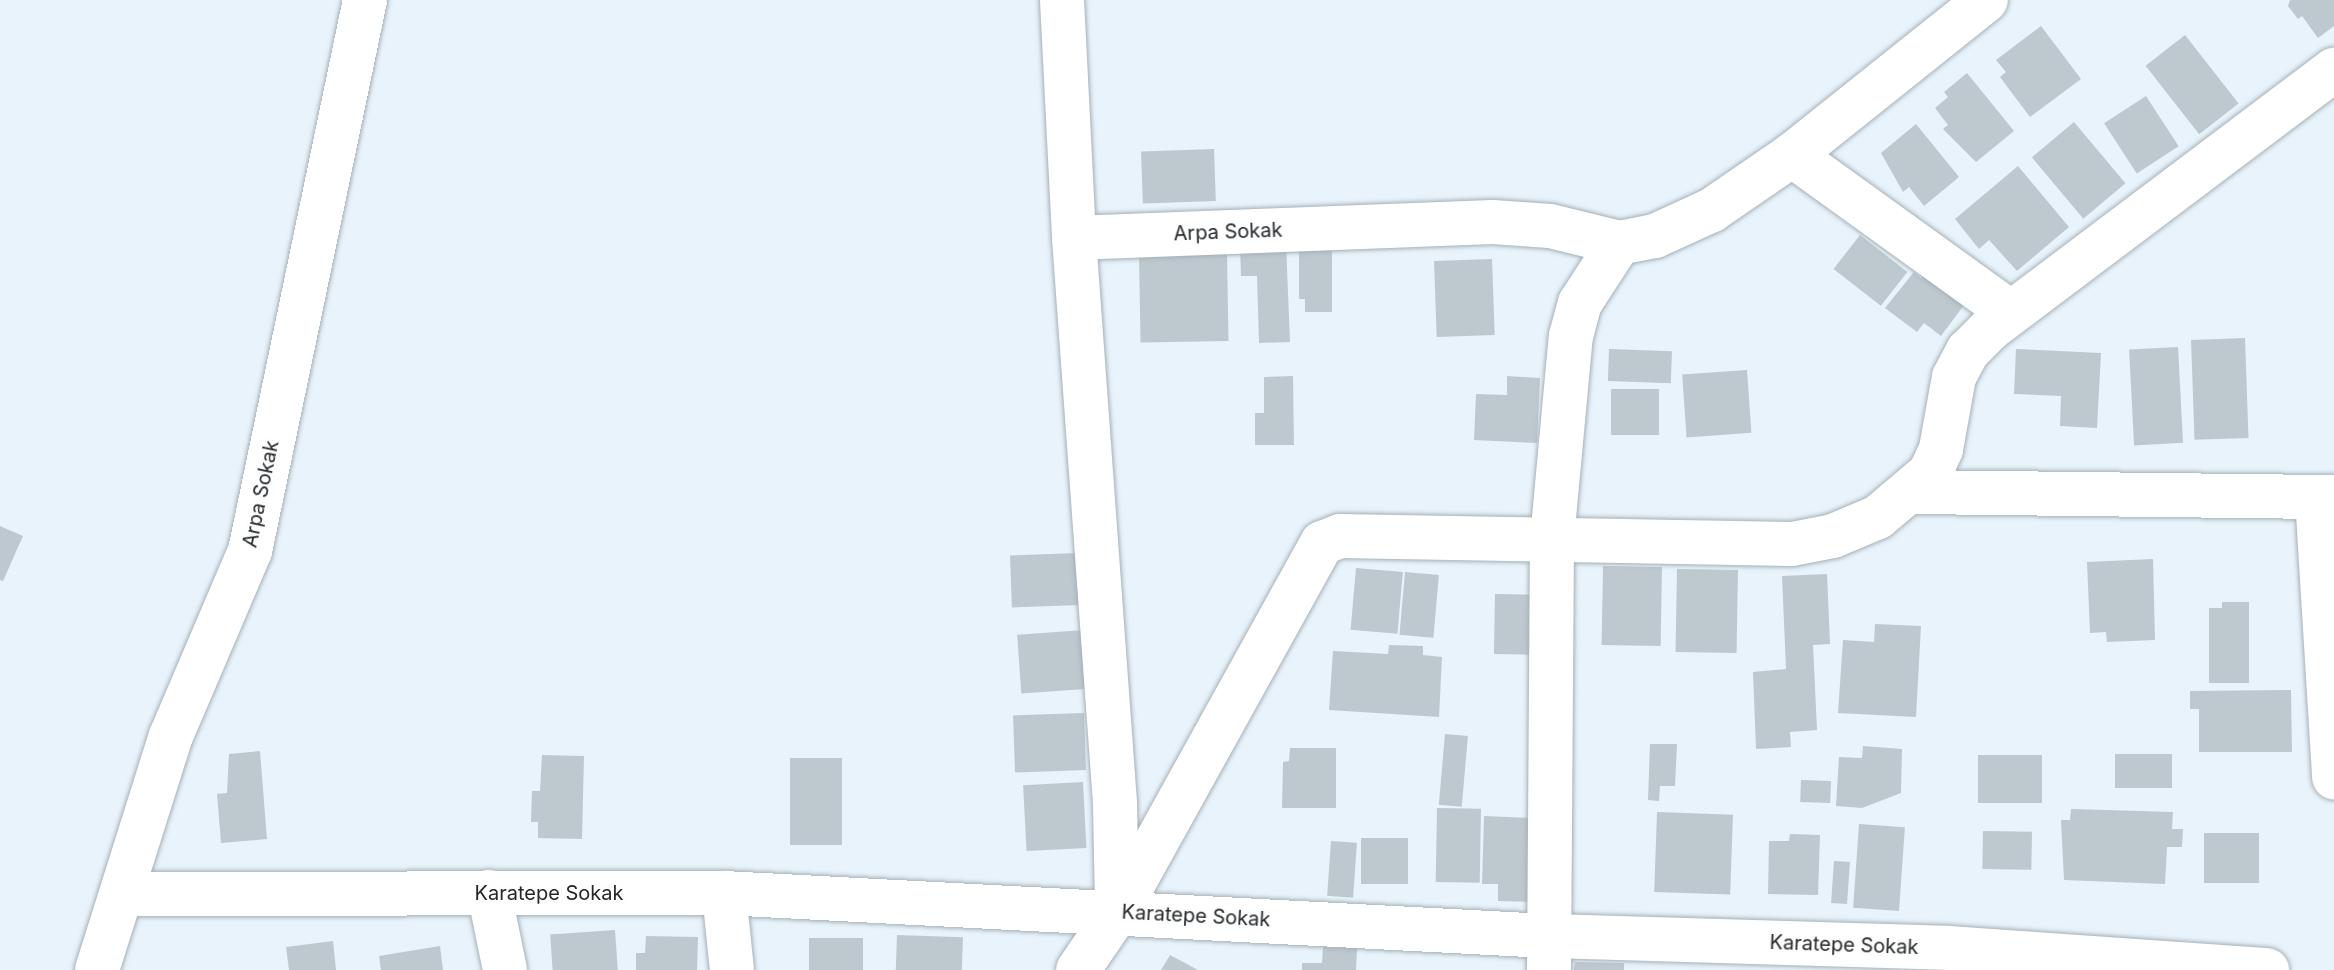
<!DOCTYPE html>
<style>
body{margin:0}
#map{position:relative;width:2334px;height:970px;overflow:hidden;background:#e8f3fb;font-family:Inter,sans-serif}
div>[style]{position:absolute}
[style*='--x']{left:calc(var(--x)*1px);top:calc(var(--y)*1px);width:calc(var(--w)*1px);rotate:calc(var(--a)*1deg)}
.building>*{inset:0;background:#bdc8cf;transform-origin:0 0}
.roads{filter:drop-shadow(0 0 2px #a5b0b7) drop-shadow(0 0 2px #a5b0b7)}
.minor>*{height:44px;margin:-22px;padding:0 22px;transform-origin:22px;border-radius:22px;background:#fff}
span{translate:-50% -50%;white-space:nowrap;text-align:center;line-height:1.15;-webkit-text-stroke:7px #fefefe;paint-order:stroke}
.street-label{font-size:20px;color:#24282b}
</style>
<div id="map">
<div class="building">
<i style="clip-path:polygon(2290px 0,2334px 0,2334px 26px,2318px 38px,2302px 16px,2298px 19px,2288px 6px)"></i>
<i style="clip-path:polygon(2041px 26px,2081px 79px,2030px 117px,2000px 77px,2006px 72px,1996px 60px)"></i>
<i style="left:2185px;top:35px;width:87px;height:50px;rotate:52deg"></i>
<i style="clip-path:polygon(1967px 73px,2014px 131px,1976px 162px,1943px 129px,1948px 125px,1935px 108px,1948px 97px,1944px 92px)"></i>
<i style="left:2146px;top:96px;width:60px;height:50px;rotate:57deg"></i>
<i style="left:2074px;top:122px;width:80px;height:55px;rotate:50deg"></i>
<i style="clip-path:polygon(1916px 124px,1959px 177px,1924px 206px,1909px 187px,1903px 192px,1881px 153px)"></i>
<i style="left:1214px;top:149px;width:52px;height:73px;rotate:88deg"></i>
<i style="clip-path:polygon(2018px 166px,2069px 227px,2017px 271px,1989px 240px,1979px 249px,1955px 219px)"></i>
<i style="left:1860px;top:235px;width:60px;height:43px;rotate:38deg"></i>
<i style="clip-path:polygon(1286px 243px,1290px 342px,1259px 343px,1257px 276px,1241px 276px,1240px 245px)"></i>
<i style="clip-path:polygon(1332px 250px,1332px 312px,1305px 312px,1305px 299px,1299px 299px,1299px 251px)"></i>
<i style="left:1227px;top:254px;width:87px;height:88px;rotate:89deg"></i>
<i style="left:1492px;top:259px;width:76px;height:58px;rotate:88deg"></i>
<i style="clip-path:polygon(1930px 266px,1970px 297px,1941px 336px,1924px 323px,1917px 332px,1885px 308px,1914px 272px,1921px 278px)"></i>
<i style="left:2245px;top:338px;width:100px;height:54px;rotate:88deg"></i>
<i style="left:2178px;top:347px;width:96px;height:49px;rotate:87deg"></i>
<i style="left:1609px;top:349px;width:63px;height:32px;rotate:2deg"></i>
<i style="clip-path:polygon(2016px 349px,2101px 353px,2097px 428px,2060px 426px,2061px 396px,2014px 394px)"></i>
<i style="left:1747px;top:370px;width:63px;height:65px;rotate:86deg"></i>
<i style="clip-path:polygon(1293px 376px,1294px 445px,1255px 445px,1255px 413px,1264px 413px,1264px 377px)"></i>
<i style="clip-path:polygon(1507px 376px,1540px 378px,1537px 443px,1474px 440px,1476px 394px,1507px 395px)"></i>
<i style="left:1611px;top:389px;width:48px;height:46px"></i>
<i style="clip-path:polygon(0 526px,23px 536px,3px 581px,0 580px)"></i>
<i style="left:1079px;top:553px;width:52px;height:69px;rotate:88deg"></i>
<i style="clip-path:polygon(2153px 559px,2155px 640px,2107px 642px,2106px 632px,2090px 633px,2087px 562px)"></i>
<i style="left:1603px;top:566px;width:59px;height:79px;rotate:1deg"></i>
<i style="left:1356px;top:568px;width:47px;height:62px;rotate:5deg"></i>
<i style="left:1677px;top:569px;width:61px;height:83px;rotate:1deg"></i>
<i style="left:1405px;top:572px;width:34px;height:63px;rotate:5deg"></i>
<i style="clip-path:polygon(1827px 574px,1830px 644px,1813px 645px,1817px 730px,1790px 732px,1791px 747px,1756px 749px,1753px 672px,1786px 669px,1782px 576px)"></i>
<i style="left:1495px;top:594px;width:46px;height:60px;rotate:1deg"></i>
<i style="clip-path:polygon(2222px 602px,2249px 602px,2249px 683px,2209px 683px,2209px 608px,2222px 608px)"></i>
<i style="clip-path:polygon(1875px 624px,1921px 626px,1916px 717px,1838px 713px,1843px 640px,1874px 642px)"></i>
<i style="left:1085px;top:630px;width:59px;height:68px;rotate:86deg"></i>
<i style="clip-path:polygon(1389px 645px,1423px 646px,1423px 655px,1442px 657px,1439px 717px,1329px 710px,1333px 651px,1388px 654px)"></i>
<i style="clip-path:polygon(2291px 690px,2292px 752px,2199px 752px,2199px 709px,2190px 709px,2190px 691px)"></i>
<i style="left:1084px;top:713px;width:57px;height:71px;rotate:88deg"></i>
<i style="left:1445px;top:734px;width:23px;height:71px;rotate:5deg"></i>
<i style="clip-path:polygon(1650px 744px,1677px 744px,1675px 786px,1660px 786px,1659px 801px,1648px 800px)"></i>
<i style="clip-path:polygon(1863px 746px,1902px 749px,1901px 793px,1862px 808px,1836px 806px,1839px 757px,1862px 758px)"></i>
<i style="clip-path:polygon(1290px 748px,1336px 748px,1336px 808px,1282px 808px,1283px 762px,1289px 761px)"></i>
<i style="clip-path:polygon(260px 751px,267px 839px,221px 843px,217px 794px,227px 793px,229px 754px)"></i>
<i style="left:2115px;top:754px;width:57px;height:34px"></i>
<i style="clip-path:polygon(542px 755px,584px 756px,582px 839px,538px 838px,538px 822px,531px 822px,532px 791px,540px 791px)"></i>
<i style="left:1978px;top:755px;width:64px;height:48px"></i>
<i style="left:790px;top:758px;width:52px;height:87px"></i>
<i style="left:1801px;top:780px;width:30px;height:22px;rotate:2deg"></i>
<i style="left:1083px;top:782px;width:66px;height:60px;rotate:87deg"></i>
<i style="left:1437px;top:808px;width:44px;height:74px;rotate:1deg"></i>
<i style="clip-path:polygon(2071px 809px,2173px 812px,2172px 829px,2183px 829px,2182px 847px,2167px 847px,2165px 884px,2064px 880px,2061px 820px,2070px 820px)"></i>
<i style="left:1657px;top:812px;width:76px;height:80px;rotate:2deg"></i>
<i style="clip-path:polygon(1484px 816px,1535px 818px,1532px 902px,1498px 901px,1498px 884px,1482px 884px)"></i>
<i style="left:1859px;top:824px;width:46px;height:84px;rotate:4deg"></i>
<i style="left:1983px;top:831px;width:49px;height:38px;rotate:1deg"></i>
<i style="left:2259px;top:833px;width:50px;height:55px;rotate:90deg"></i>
<i style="clip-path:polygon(1790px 834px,1820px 835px,1818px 895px,1768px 894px,1769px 841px,1789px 841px)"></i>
<i style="left:1361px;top:838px;width:47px;height:46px"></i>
<i style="left:1331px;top:841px;width:26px;height:55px;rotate:4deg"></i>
<i style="left:1834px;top:861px;width:16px;height:42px;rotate:4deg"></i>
<i style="left:615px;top:930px;width:40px;height:65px;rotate:86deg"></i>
<i style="left:897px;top:935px;width:66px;height:35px;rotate:2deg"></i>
<i style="clip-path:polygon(646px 936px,698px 937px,697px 970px,636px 970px,636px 953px,645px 953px)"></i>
<i style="left:863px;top:938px;width:32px;height:54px;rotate:90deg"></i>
<i style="clip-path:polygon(333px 941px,336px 970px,289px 970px,286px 947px)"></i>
<i style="clip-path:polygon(440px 946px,443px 970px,381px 970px,379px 956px)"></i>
<i style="clip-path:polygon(1323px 947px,1357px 948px,1356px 970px,1302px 970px,1302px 963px,1322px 963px)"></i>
<i style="clip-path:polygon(1170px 955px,1198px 970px,1161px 970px)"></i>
<i style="clip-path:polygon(1575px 962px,1624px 963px,1624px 970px,1574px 970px)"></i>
</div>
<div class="roads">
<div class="minor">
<i style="--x:1062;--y:0;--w:238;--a:87.1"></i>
<i style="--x:1074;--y:238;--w:419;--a:-2.2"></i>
<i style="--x:1493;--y:222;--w:57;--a:4"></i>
<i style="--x:1550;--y:226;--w:71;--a:13.8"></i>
<i style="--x:1792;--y:155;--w:266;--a:35.8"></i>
<i style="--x:1074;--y:238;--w:566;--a:85.85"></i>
<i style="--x:1115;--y:803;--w:107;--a:88.9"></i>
<i style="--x:1914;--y:492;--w:420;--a:0.7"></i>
<i style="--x:2317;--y:497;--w:281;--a:86.5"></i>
<i style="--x:489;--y:892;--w:80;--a:78.4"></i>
<i style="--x:724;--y:893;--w:77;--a:84.1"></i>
<i style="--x:124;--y:894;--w:600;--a:-0.1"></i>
<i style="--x:724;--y:893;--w:825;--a:2.99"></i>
<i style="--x:1548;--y:936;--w:401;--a:1.7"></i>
<i style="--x:1949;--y:948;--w:319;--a:4"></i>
<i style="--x:97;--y:970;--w:245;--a:-72.5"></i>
<i style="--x:171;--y:736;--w:201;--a:-66.9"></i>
<i style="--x:250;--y:551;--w:563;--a:-78.21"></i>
<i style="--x:1078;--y:970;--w:69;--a:-55.6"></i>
<i style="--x:1117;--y:913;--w:423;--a:-61"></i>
<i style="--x:1322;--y:543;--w:19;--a:-21"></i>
<i style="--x:1340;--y:536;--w:452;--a:1"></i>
<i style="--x:1792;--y:544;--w:42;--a:-11"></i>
<i style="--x:1833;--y:536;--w:49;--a:-22.9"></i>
<i style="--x:1878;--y:517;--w:68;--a:-40.2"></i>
<i style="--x:1930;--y:473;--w:26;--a:-65"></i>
<i style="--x:1941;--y:449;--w:73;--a:-79.8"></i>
<i style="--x:1954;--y:377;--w:30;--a:-62"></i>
<i style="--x:1968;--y:351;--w:31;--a:-45"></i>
<i style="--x:1990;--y:329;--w:431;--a:-37"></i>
<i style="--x:1549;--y:970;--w:431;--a:-89.6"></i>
<i style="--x:1552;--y:539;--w:204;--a:-84.7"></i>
<i style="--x:1571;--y:336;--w:34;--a:-75"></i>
<i style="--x:1580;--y:303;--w:72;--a:-57"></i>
<i style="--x:1619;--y:243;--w:37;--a:-11"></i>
<i style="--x:1655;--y:236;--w:63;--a:-24.5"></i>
<i style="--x:1712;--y:210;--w:97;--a:-34.5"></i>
<i style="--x:1792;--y:155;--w:248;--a:-38.6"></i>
</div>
</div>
<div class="street-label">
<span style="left:1228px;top:232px;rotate:-2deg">Arpa Sokak</span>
<span style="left:261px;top:494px;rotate:-78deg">Arpa Sokak</span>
<span style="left:549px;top:893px">Karatepe Sokak</span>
<span style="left:1196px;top:916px;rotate:3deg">Karatepe Sokak</span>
<span style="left:1844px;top:945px;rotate:2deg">Karatepe Sokak</span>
</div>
</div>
